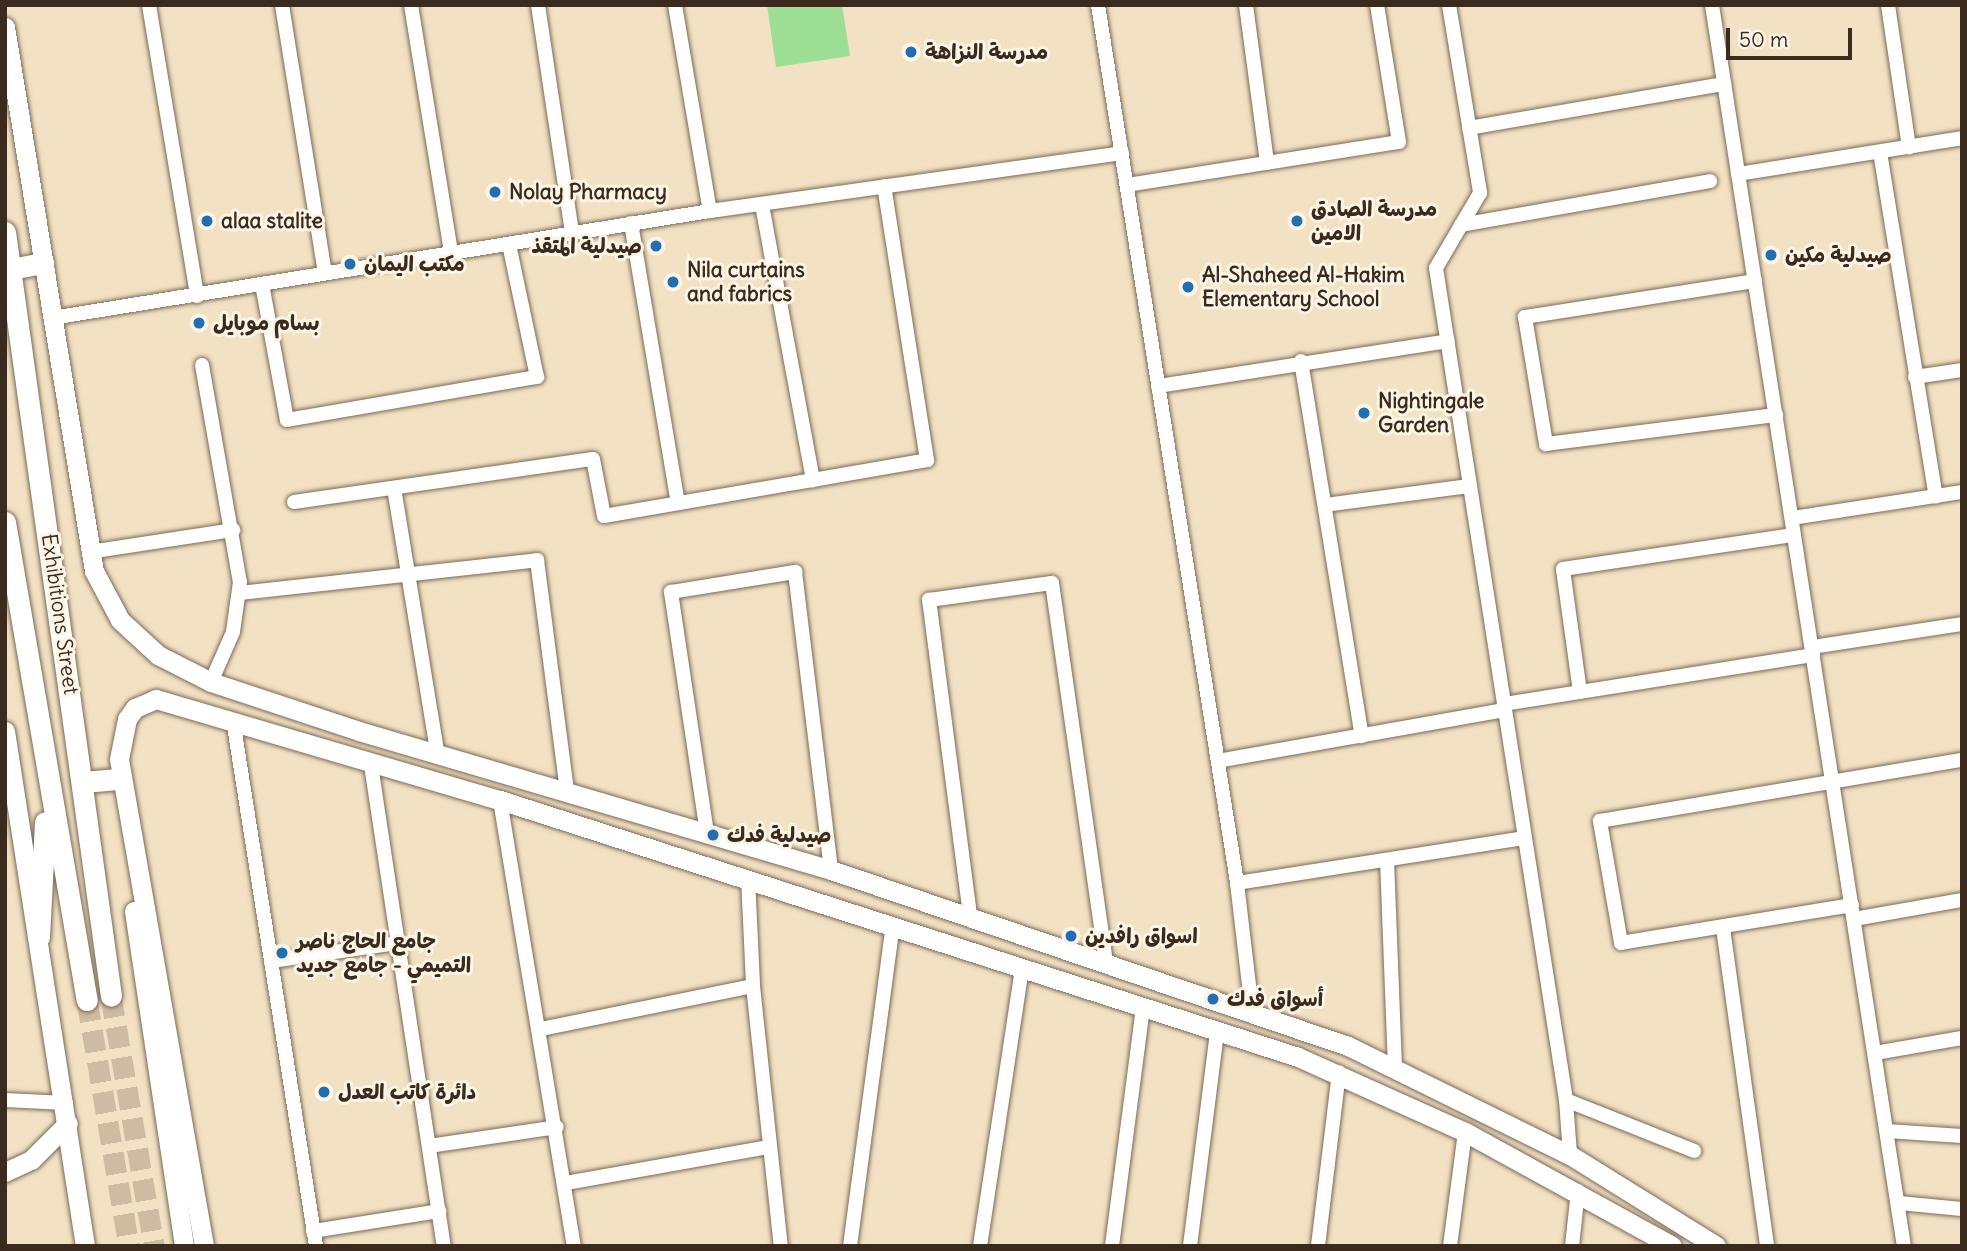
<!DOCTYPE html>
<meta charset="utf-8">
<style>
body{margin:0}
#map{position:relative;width:1967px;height:1251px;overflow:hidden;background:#f3e1c3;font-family:Delius,"Playpen Sans Arabic",sans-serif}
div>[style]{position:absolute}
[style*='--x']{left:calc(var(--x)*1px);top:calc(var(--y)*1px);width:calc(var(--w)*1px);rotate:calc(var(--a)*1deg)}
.green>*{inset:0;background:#9dde95}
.primary-tunnel>*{height:21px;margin-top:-10.5px;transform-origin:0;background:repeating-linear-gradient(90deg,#cebca2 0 21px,transparent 0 31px)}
.roads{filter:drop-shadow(0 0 2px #7b6a58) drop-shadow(0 0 2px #7b6a58)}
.street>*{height:14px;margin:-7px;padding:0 7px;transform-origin:7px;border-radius:7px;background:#fff}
.secondary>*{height:19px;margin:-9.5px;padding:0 9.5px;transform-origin:9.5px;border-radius:9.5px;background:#fff}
.primary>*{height:21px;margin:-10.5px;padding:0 10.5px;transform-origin:10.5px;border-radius:10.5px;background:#fff}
.dots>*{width:19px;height:19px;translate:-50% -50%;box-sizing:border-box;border:4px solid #fcf5e5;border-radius:50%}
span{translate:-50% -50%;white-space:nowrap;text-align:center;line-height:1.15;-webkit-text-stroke:6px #fcf5e5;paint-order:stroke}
.poi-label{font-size:21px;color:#3b2a1e;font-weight:700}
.left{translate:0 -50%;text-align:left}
.right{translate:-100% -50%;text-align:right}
.street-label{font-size:21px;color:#3b2a1e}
.frame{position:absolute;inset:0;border:7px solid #3b2a1e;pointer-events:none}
.scale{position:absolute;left:1726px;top:28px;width:126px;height:32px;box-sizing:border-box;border:4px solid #3b2a1e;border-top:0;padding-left:9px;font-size:21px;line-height:24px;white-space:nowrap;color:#3b2a1e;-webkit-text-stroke:5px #fcf5e5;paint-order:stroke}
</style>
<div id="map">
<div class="green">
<i style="clip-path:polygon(767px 5px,842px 5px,850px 56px,776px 67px)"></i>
</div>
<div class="primary-tunnel">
<i style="--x:111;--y:996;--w:254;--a:80.2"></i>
<i style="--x:87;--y:1000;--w:250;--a:80.3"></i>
</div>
<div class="roads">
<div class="street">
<i style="--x:149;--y:5;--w:295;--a:80.6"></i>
<i style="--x:282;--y:5;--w:271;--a:80.9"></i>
<i style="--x:411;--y:5;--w:251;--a:80.8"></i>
<i style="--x:538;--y:5;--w:231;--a:81.5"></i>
<i style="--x:675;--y:5;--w:209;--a:80.4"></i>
<i style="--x:1098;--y:5;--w:889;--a:81"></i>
<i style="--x:1237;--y:883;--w:129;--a:83.3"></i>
<i style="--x:1246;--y:5;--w:159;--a:82.4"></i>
<i style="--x:1449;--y:5;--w:191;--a:80.6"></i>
<i style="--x:1480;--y:193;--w:87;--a:120.4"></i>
<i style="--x:1436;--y:268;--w:842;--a:81.12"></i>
<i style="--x:1566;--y:1100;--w:55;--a:85.8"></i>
<i style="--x:1712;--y:5;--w:1256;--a:81.21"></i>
<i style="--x:1888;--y:5;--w:144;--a:81.6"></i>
<i style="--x:1469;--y:128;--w:259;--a:-9.8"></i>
<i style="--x:1880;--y:152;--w:349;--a:80.8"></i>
<i style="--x:1738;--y:174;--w:227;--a:-9.1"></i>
<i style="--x:1127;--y:185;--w:275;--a:-9"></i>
<i style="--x:1399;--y:142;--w:139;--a:-99.1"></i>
<i style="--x:762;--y:205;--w:280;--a:79.5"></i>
<i style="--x:631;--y:223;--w:284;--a:80.5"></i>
<i style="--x:1461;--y:225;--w:253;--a:-10"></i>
<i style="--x:1755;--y:281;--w:233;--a:171.1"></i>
<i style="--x:1525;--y:317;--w:129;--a:80.6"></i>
<i style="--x:1546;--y:444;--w:232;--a:-7.2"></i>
<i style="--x:262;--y:284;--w:138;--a:79.6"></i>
<i style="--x:287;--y:420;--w:254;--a:-9.8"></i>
<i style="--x:537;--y:377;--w:136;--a:-101.9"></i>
<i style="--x:52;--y:318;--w:667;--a:-9.24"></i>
<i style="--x:710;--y:211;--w:416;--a:-8"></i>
<i style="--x:1301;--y:361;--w:380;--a:80.8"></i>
<i style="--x:202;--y:365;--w:220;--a:80.1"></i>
<i style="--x:240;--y:582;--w:50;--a:98"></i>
<i style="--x:233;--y:632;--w:55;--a:113.7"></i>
<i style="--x:1915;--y:377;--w:48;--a:-8.5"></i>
<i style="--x:1158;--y:386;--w:293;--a:-8.8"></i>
<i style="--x:394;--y:488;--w:267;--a:80.7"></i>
<i style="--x:294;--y:502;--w:302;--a:-8.2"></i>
<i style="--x:593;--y:459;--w:58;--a:79.1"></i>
<i style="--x:604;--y:516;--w:328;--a:-9.8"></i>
<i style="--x:927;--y:460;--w:277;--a:-98.9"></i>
<i style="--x:1325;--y:505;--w:146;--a:-7.5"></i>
<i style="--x:1792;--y:518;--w:172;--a:-8.7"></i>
<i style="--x:89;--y:552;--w:146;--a:-8.7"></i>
<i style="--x:240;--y:593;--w:299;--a:-6.3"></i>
<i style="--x:537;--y:560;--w:234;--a:82.6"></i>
<i style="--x:1812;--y:647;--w:152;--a:-8.7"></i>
<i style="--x:1580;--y:692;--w:124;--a:-97.9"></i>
<i style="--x:1563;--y:569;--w:233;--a:-8.4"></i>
<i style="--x:1504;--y:704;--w:313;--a:-9"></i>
<i style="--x:233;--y:720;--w:533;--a:81.03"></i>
<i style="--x:1218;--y:761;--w:291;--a:-10.1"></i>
<i style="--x:371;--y:765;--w:487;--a:81.4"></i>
<i style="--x:500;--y:800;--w:452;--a:80.6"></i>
<i style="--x:707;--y:833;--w:244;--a:-98.5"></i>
<i style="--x:671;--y:592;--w:126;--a:-9.2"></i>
<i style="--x:795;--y:572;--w:300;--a:83.1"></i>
<i style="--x:1387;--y:860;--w:210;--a:87.8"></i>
<i style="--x:748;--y:878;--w:108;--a:87.3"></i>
<i style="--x:753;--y:986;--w:262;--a:83.9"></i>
<i style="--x:1237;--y:883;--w:291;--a:-8.9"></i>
<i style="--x:1852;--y:905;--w:234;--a:170.7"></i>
<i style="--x:1621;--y:943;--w:124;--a:-99.8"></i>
<i style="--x:1600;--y:821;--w:367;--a:-9.6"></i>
<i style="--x:970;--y:915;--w:318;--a:-97.4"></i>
<i style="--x:929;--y:600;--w:124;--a:-7.9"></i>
<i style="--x:1052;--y:583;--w:382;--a:81.9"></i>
<i style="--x:1854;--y:919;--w:110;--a:-10"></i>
<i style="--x:1723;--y:928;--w:321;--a:82.1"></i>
<i style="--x:271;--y:961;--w:127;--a:-8.1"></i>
<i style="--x:541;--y:1029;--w:216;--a:-11.5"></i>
<i style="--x:1875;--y:1053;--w:88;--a:-9.8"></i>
<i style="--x:5;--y:1100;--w:61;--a:2.8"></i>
<i style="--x:1566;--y:1100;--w:138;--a:21.7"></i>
<i style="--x:1887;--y:1131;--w:75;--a:3.8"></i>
<i style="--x:429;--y:1146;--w:129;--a:-8.4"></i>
<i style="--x:566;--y:1183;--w:205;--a:-10.1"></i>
<i style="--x:1899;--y:1203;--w:63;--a:5.4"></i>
<i style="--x:313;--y:1231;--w:128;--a:-9"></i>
<i style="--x:850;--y:1246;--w:324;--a:-82.4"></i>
<i style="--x:980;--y:1246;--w:282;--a:-81.4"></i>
<i style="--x:1112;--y:1246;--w:240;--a:-82.6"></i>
<i style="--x:1190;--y:1246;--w:217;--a:-82.8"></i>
<i style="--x:1318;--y:1246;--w:175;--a:-83.1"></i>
<i style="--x:1450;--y:1246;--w:115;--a:-82.5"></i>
<i style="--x:1572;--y:1246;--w:55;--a:-83.8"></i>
</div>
<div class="secondary">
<i style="--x:5;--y:27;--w:551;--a:80.71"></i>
<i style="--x:94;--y:571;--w:55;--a:62"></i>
<i style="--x:120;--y:620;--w:52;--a:42.6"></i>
<i style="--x:158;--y:655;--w:59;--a:27"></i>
<i style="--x:211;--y:682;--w:156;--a:18.3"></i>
<i style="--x:359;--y:731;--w:492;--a:16.4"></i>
<i style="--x:831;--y:870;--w:546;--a:18.8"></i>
<i style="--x:1348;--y:1046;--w:247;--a:26.2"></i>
<i style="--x:1570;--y:1155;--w:172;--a:31.9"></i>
<i style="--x:5;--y:731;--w:521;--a:81.17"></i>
<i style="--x:134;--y:911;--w:339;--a:81.5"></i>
<i style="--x:5;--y:1172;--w:29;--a:-25"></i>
<i style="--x:31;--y:1160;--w:52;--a:-45"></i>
<i style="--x:204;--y:1246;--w:494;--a:-99.9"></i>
<i style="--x:119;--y:759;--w:41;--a:-78.7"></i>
<i style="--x:127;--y:719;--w:14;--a:-54"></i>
<i style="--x:135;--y:708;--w:23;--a:-23"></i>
<i style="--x:156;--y:699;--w:359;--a:16.4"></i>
<i style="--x:500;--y:800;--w:838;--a:17.85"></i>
<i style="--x:1298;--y:1057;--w:183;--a:24.2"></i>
<i style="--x:1465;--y:1132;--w:236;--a:28.8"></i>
</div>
<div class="primary">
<i style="--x:5;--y:232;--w:771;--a:82.1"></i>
<i style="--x:11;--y:269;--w:33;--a:-11"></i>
<i style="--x:5;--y:522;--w:485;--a:80.3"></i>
<i style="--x:83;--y:782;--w:38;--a:-5"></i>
<i style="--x:39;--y:937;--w:115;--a:-87"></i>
</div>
</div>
<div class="dots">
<i style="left:911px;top:52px;background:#1f6fb2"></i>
<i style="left:495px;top:192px;background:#1f6fb2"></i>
<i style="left:207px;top:221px;background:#1f6fb2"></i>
<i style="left:1297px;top:221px;background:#1f6fb2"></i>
<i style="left:656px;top:246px;background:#1f6fb2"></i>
<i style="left:1771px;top:255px;background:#1f6fb2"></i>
<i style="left:350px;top:264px;background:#1f6fb2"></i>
<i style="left:673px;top:282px;background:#1f6fb2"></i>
<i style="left:1188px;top:287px;background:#1f6fb2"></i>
<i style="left:199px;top:323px;background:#1f6fb2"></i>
<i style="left:1364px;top:413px;background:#1f6fb2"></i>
<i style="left:713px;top:835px;background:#1f6fb2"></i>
<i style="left:1071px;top:936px;background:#1f6fb2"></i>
<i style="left:282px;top:953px;background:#1f6fb2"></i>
<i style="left:1213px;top:999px;background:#1f6fb2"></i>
<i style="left:324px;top:1092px;background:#1f6fb2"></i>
</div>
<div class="poi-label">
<span class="left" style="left:925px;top:52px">مدرسة النزاهة</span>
<span class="left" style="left:509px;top:192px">Nolay Pharmacy</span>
<span class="left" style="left:1311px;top:221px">مدرسة الصادق<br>الامين</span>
<span class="left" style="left:221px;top:221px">alaa stalite</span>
<span class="right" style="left:642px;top:246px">صيدلية المتقذ</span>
<span class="left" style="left:1785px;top:255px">صيدلية مكين</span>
<span class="left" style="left:364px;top:264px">مكتب اليمان</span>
<span class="left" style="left:687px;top:282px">Nila curtains<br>and fabrics</span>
<span class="left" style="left:1202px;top:287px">Al-Shaheed Al-Hakim<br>Elementary School</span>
<span class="left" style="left:213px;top:323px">بسام موبايل</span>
<span class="left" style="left:1378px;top:413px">Nightingale<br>Garden</span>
<span class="left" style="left:727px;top:835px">صيدلية فدك</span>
<span class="left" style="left:1085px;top:936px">اسواق رافدين</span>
<span class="left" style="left:296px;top:953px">جامع الحاج ناصر<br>التميمي - جامع جديد</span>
<span class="left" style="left:1227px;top:999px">أسواق فدك</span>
<span class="left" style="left:338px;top:1092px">دائرة كاتب العدل</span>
</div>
<div class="street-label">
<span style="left:60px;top:614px;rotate:82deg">Exhibitions Street</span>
</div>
<div class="frame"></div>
<div class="scale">50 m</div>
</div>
